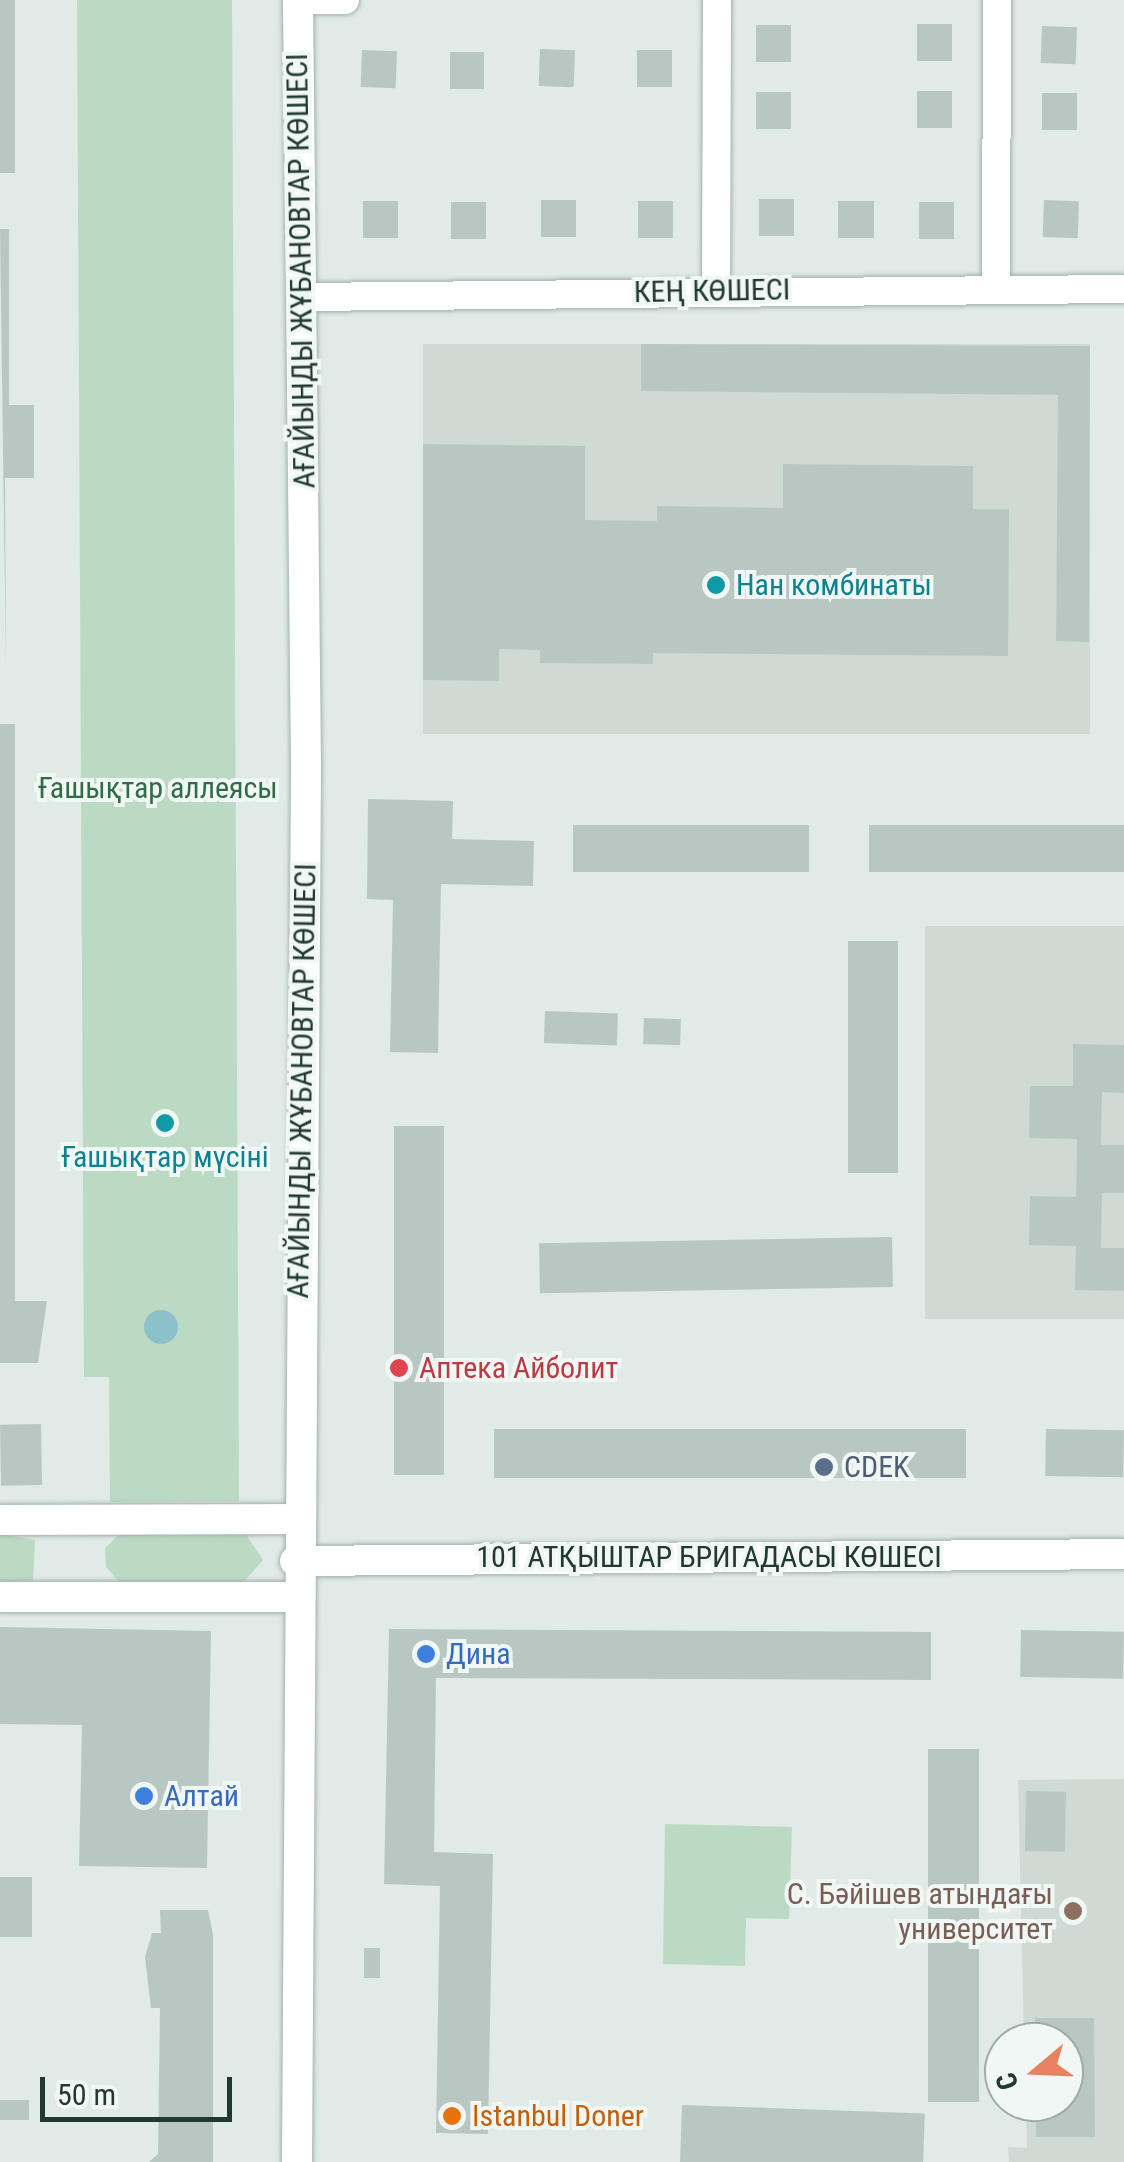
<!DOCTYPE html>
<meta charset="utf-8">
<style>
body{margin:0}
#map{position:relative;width:1124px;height:2162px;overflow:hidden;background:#e0eae6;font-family:"Roboto Condensed",sans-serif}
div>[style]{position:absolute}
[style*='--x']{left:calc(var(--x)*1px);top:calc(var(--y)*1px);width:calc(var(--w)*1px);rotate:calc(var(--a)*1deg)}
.built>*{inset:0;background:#cfdad5;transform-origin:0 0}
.green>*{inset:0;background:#bbdac3}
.water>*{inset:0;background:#8cc1cb}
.round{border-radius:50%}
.building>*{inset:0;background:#b9c7c2;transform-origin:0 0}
.roads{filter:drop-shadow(0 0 2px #a3b1ad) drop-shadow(0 0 2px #a3b1ad)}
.minor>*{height:28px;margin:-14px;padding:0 14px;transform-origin:14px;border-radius:14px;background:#fff}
.tertiary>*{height:30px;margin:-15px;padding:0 15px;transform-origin:15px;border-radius:15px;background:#fff}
.dots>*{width:28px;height:28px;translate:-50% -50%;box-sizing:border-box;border:5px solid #f1f7f4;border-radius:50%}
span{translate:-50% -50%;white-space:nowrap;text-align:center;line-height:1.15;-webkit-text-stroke:8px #f1f7f4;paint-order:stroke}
.street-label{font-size:30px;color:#223933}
.culture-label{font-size:30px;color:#0d838f}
.left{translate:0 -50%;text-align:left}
.park-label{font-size:30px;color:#306d47}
.health-label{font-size:30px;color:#be3a42}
.service-label{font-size:30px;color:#4e5e75}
.shop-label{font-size:30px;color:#366cbe}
.education-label{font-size:30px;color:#785e54}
.right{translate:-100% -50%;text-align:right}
.food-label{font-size:30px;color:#c56008}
.north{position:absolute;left:984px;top:2022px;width:100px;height:100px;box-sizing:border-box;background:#f1f7f4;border:2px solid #9eaba7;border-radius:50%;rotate:251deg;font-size:28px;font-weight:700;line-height:40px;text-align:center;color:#223933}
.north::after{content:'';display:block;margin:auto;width:35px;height:45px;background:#e78261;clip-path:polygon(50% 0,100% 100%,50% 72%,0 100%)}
.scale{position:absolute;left:40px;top:2077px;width:192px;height:45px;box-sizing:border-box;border:5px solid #223933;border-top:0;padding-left:12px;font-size:30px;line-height:35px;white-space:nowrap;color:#223933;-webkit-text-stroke:8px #f1f7f4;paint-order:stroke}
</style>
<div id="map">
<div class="built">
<i style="left:423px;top:344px;width:667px;height:390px"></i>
<i style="left:925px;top:926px;width:199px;height:393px"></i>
<i style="clip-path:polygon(1124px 1779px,1124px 2162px,1009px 2162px,1008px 2147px,1027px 2148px,1026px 2102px,1064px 2102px,1064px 2042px,1024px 2042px,1018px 1780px)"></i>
</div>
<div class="green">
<i style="clip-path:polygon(77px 0,232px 0,239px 1501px,110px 1502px,109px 1377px,84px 1377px)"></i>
<i style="clip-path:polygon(245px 1533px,263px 1560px,243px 1583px,120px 1583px,106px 1567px,105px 1548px,120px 1534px)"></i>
<i style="clip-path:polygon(0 1534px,35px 1540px,33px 1580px,0 1584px)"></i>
<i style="clip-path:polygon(665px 1824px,792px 1827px,789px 1919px,746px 1918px,745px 1966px,663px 1964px)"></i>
</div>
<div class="water">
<i class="round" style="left:144px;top:1310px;width:34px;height:34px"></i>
</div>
<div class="building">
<i style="left:0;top:0;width:15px;height:173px"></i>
<i style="left:917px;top:24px;width:35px;height:37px"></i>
<i style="left:756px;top:25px;width:35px;height:37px"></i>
<i style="left:1042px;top:26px;width:35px;height:37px;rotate:2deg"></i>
<i style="left:540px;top:49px;width:35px;height:37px;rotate:2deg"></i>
<i style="left:362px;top:50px;width:35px;height:37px;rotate:2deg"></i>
<i style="left:637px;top:50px;width:35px;height:37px"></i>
<i style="left:450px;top:52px;width:34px;height:37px"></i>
<i style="left:917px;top:91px;width:35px;height:37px"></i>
<i style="left:756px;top:92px;width:35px;height:37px"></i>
<i style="left:1042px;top:93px;width:35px;height:37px"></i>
<i style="left:759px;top:199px;width:35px;height:37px"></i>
<i style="left:541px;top:200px;width:35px;height:37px"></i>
<i style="left:1044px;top:200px;width:35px;height:37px;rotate:2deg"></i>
<i style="left:363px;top:201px;width:35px;height:37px"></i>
<i style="left:638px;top:201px;width:35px;height:37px"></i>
<i style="left:838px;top:201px;width:36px;height:37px"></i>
<i style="left:451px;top:202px;width:35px;height:37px"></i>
<i style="left:919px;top:202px;width:35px;height:37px"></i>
<i style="clip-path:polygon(0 229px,9px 229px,9px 405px,34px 405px,34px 478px,5px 478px,6px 669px)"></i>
<i style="clip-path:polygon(641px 344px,1090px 346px,1089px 642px,1056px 641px,1058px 395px,641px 391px)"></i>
<i style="clip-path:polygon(423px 444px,585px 446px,585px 520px,657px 521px,657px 506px,783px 508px,783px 464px,973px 466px,973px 509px,1009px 509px,1008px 656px,653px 653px,653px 664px,540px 663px,540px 650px,499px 649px,499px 681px,423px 680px)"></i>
<i style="clip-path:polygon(0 724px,15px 724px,15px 1301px,47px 1301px,38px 1363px,0 1363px)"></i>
<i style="clip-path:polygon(368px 799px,453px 801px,452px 839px,534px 841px,533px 886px,441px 884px,438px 1053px,390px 1052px,393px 900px,367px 899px)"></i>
<i style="left:809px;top:825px;width:47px;height:236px;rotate:90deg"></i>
<i style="left:869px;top:825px;width:255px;height:47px"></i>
<i style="left:848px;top:941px;width:50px;height:232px"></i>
<i style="left:545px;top:1011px;width:73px;height:32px;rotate:2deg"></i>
<i style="left:644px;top:1018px;width:37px;height:26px;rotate:2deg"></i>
<i style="clip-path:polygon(1073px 1044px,1124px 1045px,1124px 1093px,1102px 1092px,1101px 1145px,1124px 1145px,1124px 1193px,1102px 1193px,1101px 1248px,1124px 1248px,1124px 1291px,1075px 1290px,1076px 1246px,1029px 1245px,1030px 1196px,1076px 1197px,1077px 1139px,1029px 1138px,1030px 1086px,1073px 1086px)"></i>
<i style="left:394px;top:1126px;width:50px;height:349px"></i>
<i style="left:892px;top:1237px;width:50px;height:353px;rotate:89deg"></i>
<i style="left:41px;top:1424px;width:61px;height:41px;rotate:89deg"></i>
<i style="left:494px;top:1429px;width:472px;height:49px"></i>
<i style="left:1046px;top:1429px;width:78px;height:47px;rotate:1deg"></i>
<i style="clip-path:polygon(0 1627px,211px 1631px,207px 1868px,79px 1866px,82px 1725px,0 1724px)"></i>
<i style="clip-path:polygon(389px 1629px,931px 1632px,931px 1680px,436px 1678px,434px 1852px,493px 1854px,488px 2134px,436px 2133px,440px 1886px,384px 1884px)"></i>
<i style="left:1021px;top:1630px;width:103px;height:47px;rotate:1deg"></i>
<i style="left:928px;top:1749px;width:51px;height:353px"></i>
<i style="left:1026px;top:1791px;width:40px;height:60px;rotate:1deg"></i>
<i style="left:0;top:1877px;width:32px;height:60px"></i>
<i style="clip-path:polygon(160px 1910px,208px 1910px,213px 1935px,213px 2162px,149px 2162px,158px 2154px,160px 2008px,151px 2008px,145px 1957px,152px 1933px,161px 1933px)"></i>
<i style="left:364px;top:1948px;width:16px;height:30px"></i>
<i style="clip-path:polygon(1035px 2018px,1094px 2018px,1095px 2137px,1036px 2137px,1036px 2102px,1064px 2102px,1064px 2042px,1035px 2042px)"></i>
<i style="left:0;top:2100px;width:29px;height:20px"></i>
<i style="left:682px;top:2105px;width:243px;height:57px;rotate:2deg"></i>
</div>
<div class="roads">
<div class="minor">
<i style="--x:298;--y:0;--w:47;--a:0"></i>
<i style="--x:996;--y:288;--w:288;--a:-89.8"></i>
<i style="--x:716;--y:290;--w:290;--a:-89.8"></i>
<i style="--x:301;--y:297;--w:823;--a:-0.56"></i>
</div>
<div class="tertiary">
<i style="--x:0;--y:1520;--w:295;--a:-0.2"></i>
<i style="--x:295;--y:1561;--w:829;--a:-0.48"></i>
<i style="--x:0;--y:1597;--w:295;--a:0"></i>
<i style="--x:297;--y:2162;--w:1397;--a:-89.63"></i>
<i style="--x:306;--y:765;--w:765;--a:-90.6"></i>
</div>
</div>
<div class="dots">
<i style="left:716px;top:585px;background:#0f9aa8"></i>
<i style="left:165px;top:1123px;background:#0f9aa8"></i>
<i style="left:399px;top:1368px;background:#e0444e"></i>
<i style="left:824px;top:1467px;background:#5c6f8a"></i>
<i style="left:426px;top:1654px;background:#3f7fe0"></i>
<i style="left:144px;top:1796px;background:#3f7fe0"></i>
<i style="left:1073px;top:1911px;background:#8d6e63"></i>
<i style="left:452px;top:2116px;background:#e8710a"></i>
</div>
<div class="street-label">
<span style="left:301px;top:271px;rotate:-91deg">АҒАЙЫНДЫ ЖҰБАНОВТАР КӨШЕСІ</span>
<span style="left:712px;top:291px;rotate:-1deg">КЕҢ КӨШЕСІ</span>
<span style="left:302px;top:1081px;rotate:-89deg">АҒАЙЫНДЫ ЖҰБАНОВТАР КӨШЕСІ</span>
<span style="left:709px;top:1557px">101 АТҚЫШТАР БРИГАДАСЫ КӨШЕСІ</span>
</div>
<div class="culture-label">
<span class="left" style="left:736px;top:585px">Нан комбинаты</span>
<span style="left:165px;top:1157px">Ғашықтар мүсіні</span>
</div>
<div class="park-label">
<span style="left:158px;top:788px">Ғашықтар аллеясы</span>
</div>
<div class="health-label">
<span class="left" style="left:419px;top:1368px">Аптека Айболит</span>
</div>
<div class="service-label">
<span class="left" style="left:844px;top:1467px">CDEK</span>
</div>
<div class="shop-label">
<span class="left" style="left:446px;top:1654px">Дина</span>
<span class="left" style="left:164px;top:1796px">Алтай</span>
</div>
<div class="education-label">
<span class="right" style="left:1053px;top:1911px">С. Бәйішев атындағы<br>университет</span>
</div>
<div class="food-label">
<span class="left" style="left:472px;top:2116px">Istanbul Doner</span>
</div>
<div class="north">С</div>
<div class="scale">50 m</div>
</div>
